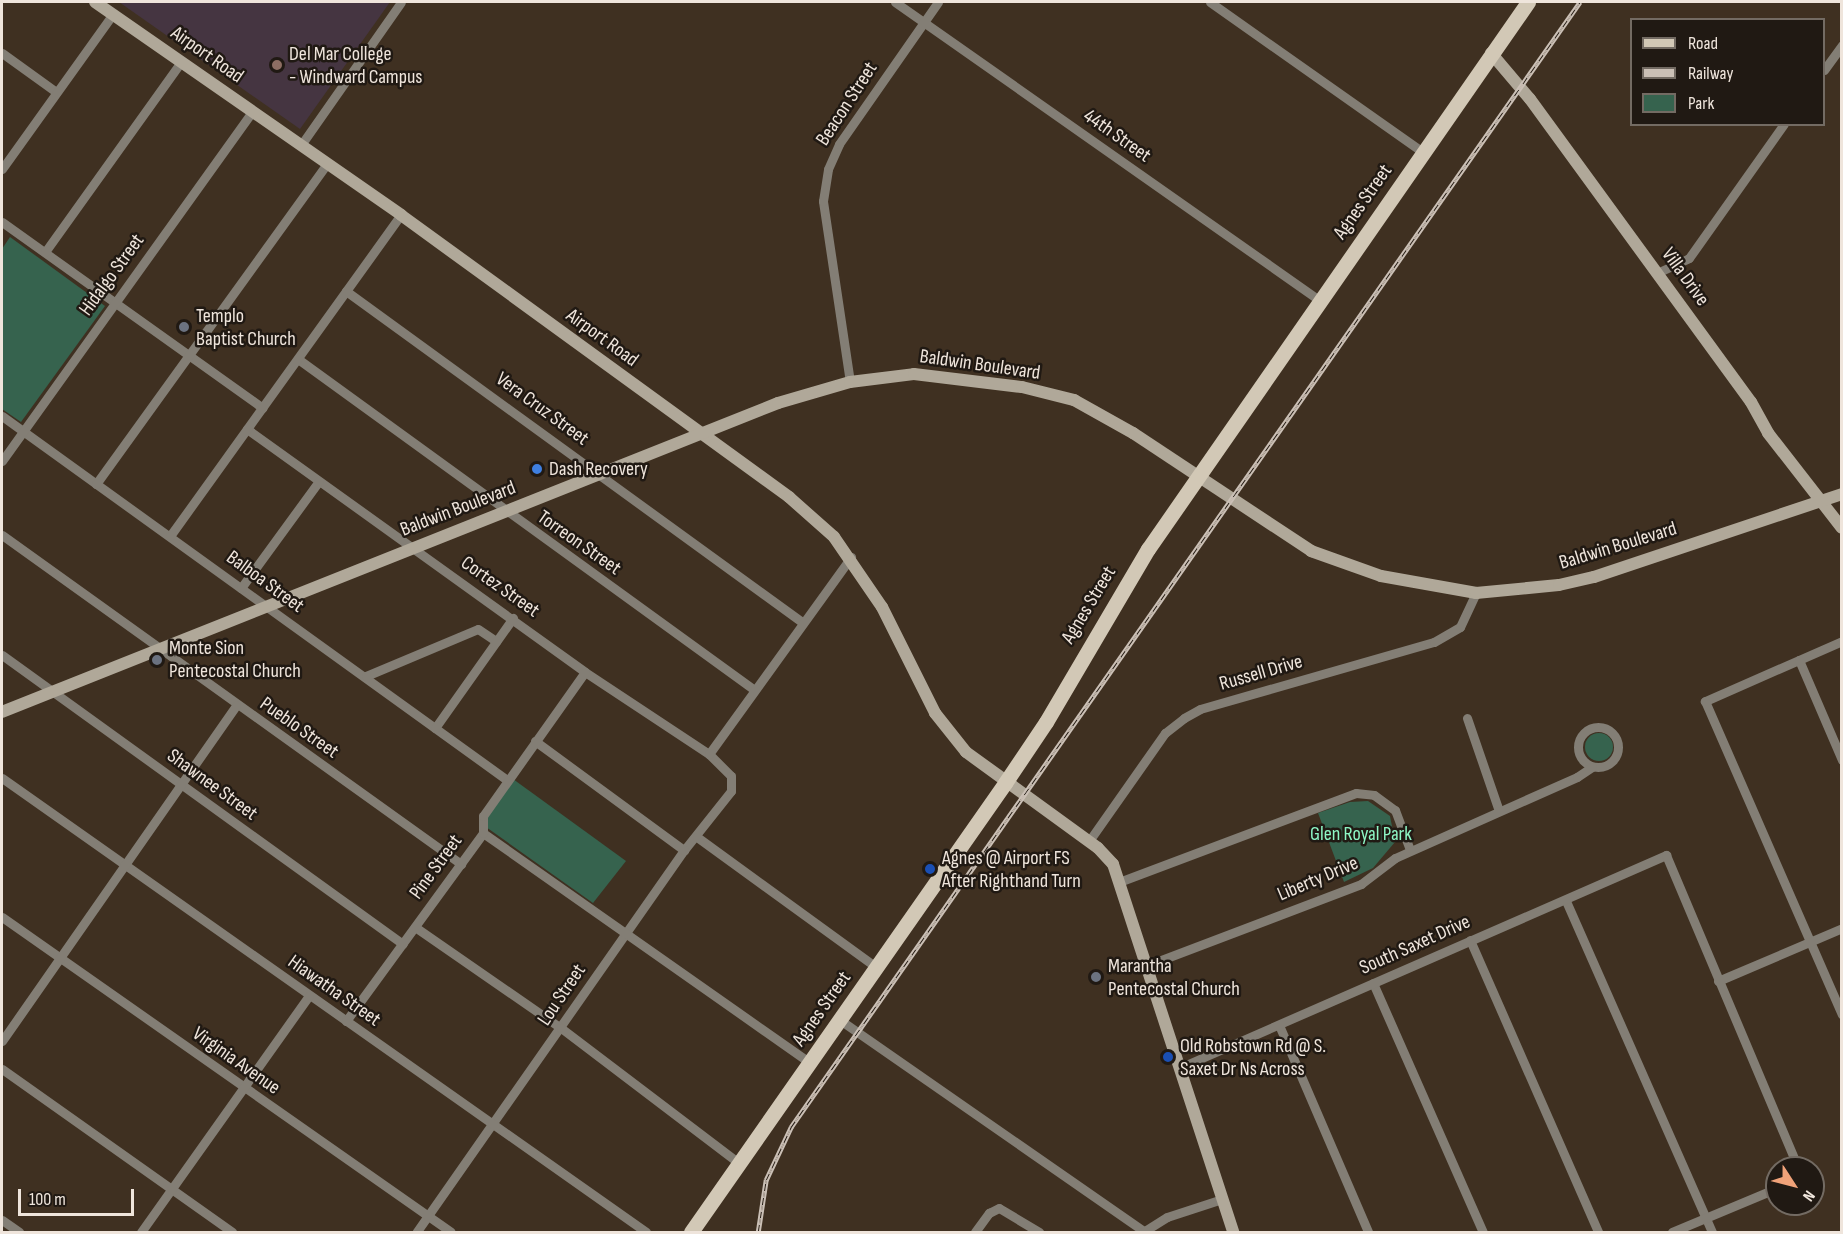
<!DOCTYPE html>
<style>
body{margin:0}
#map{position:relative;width:1843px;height:1234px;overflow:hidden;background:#3f3021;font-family:"Sofia Sans Condensed",sans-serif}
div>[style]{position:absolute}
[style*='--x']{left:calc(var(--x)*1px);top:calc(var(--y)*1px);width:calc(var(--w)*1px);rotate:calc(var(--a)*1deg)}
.education>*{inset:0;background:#453541}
.green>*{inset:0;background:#36634e}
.round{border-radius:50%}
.street>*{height:9px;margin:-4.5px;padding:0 4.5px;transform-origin:4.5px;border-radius:4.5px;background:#837e75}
.street>.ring{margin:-4.5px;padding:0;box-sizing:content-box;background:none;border:9px solid #837e75;border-radius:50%}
.secondary>*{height:12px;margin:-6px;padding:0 6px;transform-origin:6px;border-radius:6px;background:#b0a899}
.primary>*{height:15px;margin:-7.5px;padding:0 7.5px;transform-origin:7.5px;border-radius:7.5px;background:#d2c8b6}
.rail>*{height:4.5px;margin-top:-2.25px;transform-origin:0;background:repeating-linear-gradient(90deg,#201913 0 7px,#cbc0b6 0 14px);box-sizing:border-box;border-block:2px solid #cbc0b6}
.dots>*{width:16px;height:16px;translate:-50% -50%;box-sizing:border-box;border:3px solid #201913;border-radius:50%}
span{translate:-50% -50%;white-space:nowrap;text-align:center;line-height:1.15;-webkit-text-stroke:5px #201913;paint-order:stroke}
.poi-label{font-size:20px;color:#efe5dc}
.left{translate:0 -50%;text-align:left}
.street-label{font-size:20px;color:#efe5dc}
.park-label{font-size:20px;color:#8ef6c5}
.frame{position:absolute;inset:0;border:3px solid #efe5dc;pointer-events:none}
.legend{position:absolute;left:1630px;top:18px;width:195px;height:108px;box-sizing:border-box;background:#201913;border:2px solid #736b63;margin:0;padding:8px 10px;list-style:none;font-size:18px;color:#efe5dc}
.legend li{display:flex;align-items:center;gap:12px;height:30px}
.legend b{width:30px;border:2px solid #736b63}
.north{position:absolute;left:1765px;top:1156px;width:60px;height:60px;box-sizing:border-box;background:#201913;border:2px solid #736b63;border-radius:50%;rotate:126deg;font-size:16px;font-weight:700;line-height:24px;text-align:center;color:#efe5dc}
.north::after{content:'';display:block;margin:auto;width:21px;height:27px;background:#f0a279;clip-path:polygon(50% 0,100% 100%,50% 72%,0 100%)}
.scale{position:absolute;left:18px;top:1189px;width:116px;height:27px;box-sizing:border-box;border:3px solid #efe5dc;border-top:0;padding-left:8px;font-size:18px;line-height:21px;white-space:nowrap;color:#efe5dc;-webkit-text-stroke:4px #201913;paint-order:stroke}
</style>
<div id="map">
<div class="education">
<i style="clip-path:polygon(119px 2px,390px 2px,300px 129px)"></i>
</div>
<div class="green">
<i style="clip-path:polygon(10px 237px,105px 306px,21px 422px,2px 409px,2px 249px)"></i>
<i class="round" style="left:1585px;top:733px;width:28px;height:28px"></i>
<i style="clip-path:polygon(513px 779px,626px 861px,593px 903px,486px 827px,485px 819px)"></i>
<i style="clip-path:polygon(1368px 801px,1390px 816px,1395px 842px,1373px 868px,1344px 882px,1318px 813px,1350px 802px)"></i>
</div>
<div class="street">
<i style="--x:895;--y:2;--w:518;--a:35.1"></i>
<i style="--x:1210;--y:2;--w:262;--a:35.2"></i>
<i style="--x:2;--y:53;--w:67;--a:35.8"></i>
<i style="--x:1824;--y:70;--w:31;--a:-54"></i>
<i style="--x:301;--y:145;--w:174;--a:-55"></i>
<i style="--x:2;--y:169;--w:191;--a:-54.4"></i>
<i style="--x:2;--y:222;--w:320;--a:35.5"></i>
<i style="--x:45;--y:252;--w:234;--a:-54.4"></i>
<i style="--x:1657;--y:273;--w:35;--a:-25"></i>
<i style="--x:1689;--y:258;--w:164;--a:-54.7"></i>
<i style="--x:346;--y:291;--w:563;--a:35.98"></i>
<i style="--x:298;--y:359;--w:562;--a:35.95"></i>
<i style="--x:850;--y:382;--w:183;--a:-98.5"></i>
<i style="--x:823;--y:201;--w:32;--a:-81"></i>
<i style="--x:828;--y:169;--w:27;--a:-66"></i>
<i style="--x:839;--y:144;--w:173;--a:-55.1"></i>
<i style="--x:2;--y:416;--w:623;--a:35.78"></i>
<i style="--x:247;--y:429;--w:416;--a:35.7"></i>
<i style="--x:585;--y:672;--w:149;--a:33.5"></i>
<i style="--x:709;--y:754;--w:31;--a:45"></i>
<i style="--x:731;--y:776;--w:15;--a:90"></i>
<i style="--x:731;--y:791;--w:75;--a:128.5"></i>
<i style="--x:684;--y:850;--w:466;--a:125"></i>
<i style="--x:2;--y:461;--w:431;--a:-54.4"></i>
<i style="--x:96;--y:484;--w:395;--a:-54.2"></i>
<i style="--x:2;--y:535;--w:565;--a:35.63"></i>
<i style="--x:170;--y:536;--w:395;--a:-54.3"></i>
<i style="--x:241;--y:588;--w:132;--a:-53.9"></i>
<i style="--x:1842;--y:641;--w:150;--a:156.3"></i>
<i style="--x:1705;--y:701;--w:342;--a:66.4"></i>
<i style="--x:2;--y:655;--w:494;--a:35.8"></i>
<i style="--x:1799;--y:660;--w:109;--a:66.7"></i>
<i style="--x:366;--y:676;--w:121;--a:-22.8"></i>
<i style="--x:478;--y:629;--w:22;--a:34"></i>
<i style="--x:1467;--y:718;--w:98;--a:71"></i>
<i class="ring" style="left:1578px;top:727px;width:31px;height:31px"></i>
<i style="--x:435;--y:728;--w:135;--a:-54.7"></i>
<i style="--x:535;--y:741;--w:185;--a:36.2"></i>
<i style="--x:709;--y:754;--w:243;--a:-54.2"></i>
<i style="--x:2;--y:778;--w:788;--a:35.18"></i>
<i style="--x:483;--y:833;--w:400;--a:35.1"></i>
<i style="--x:697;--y:837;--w:221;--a:36"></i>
<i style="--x:1089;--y:841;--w:132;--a:-54.9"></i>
<i style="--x:1165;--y:733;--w:24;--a:-38"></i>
<i style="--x:1184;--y:718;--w:18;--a:-29"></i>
<i style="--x:1200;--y:709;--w:243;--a:-16"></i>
<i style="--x:1434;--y:642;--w:30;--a:-30"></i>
<i style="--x:1460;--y:627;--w:38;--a:-65"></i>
<i style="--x:1119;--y:882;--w:253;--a:-20.6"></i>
<i style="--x:1356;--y:793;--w:18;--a:6"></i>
<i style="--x:1374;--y:795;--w:26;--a:36"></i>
<i style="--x:1395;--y:810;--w:43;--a:69.4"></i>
<i style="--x:1566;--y:901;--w:362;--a:66.2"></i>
<i style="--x:2;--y:917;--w:548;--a:35.05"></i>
<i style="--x:415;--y:927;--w:178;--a:34.7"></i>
<i style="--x:561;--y:1028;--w:223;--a:37.2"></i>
<i style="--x:1470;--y:940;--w:319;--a:66.3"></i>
<i style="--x:1148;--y:965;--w:228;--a:-20.8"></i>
<i style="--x:1361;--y:884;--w:43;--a:-37.4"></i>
<i style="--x:1395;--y:858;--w:199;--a:-24"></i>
<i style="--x:1577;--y:777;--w:18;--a:-34"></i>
<i style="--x:1718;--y:981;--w:135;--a:-23.1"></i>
<i style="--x:1373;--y:983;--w:272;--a:66.2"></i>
<i style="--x:840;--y:1020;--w:370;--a:34.8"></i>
<i style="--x:346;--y:1021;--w:233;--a:-53.9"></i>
<i style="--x:483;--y:833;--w:17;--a:-90"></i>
<i style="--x:483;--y:816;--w:176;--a:-54.7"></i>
<i style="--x:1279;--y:1025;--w:225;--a:66.7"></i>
<i style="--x:2;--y:1041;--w:409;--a:-55.1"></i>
<i style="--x:1179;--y:1068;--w:532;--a:-23.62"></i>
<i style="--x:1666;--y:855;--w:340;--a:67.1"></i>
<i style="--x:2;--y:1069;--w:282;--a:35.3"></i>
<i style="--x:2;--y:1220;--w:21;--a:35"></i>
<i style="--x:141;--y:1232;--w:290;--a:-54.6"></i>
<i style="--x:975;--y:1232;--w:24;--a:-54"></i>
<i style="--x:989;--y:1213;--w:11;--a:-27"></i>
<i style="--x:999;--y:1208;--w:47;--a:31"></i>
<i style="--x:1143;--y:1232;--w:28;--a:-32"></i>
<i style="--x:1167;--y:1217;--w:58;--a:-18.1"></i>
<i style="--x:1672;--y:1232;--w:114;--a:-22.7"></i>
</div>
<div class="secondary">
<i style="--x:95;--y:2;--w:373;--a:34.8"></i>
<i style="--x:401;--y:215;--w:480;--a:36"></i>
<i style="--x:789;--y:497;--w:60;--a:41.6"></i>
<i style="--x:834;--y:537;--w:85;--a:55.6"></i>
<i style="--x:882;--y:607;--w:119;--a:63.4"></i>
<i style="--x:935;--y:713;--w:50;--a:51.5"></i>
<i style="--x:966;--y:752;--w:163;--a:36"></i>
<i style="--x:1098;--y:848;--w:22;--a:47"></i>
<i style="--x:1113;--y:864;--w:387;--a:71.9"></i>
<i style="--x:1491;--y:53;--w:60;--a:49.7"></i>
<i style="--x:1530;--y:99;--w:375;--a:53.9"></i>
<i style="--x:1751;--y:402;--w:35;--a:61"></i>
<i style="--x:1768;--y:433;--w:120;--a:52.1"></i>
<i style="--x:2;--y:712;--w:835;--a:-21.71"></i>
<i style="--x:778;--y:403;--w:75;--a:-16.3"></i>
<i style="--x:850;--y:382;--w:64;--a:-7.1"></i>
<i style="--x:914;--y:374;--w:109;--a:6.9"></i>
<i style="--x:1022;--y:387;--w:54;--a:14"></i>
<i style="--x:1074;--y:400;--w:68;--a:29.2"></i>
<i style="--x:1133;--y:433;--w:214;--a:33.5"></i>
<i style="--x:1311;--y:551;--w:74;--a:19.7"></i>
<i style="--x:1381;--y:576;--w:97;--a:10.1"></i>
<i style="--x:1476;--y:593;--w:83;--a:-5.5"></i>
<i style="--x:1559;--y:585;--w:36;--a:-13"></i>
<i style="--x:1594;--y:577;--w:262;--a:-18.5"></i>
</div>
<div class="primary">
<i style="--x:691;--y:1232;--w:548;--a:-55.03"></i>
<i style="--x:1005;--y:783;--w:73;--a:-56.1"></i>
<i style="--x:1046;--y:722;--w:201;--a:-59.5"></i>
<i style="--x:1148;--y:549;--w:666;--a:-55.21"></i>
</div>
<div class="rail">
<i style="--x:758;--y:1232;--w:53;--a:-81.3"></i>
<i style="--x:766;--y:1180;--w:59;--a:-64.7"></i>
<i style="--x:791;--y:1127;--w:1374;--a:-54.96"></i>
</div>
<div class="dots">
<i style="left:277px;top:65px;background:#8d6e63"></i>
<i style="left:184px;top:327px;background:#6b7280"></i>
<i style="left:537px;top:469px;background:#3f7fe0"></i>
<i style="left:157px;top:660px;background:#6b7280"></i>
<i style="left:930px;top:869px;background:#1a4fb4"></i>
<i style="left:1096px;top:977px;background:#6b7280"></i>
<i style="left:1168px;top:1057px;background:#1a4fb4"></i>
</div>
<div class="poi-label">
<span class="left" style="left:289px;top:66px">Del Mar College<br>- Windward Campus</span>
<span class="left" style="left:196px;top:328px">Templo<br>Baptist Church</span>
<span class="left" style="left:549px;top:469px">Dash Recovery</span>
<span class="left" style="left:169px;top:660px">Monte Sion<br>Pentecostal Church</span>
<span class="left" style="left:942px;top:870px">Agnes @ Airport FS<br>After Righthand Turn</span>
<span class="left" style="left:1108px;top:978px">Marantha<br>Pentecostal Church</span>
<span class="left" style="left:1180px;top:1058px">Old Robstown Rd @ S.<br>Saxet Dr Ns Across</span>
</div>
<div class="street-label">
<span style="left:207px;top:55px;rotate:35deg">Airport Road</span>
<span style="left:847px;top:104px;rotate:-57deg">Beacon Street</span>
<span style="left:1117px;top:136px;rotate:35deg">44th Street</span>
<span style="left:1363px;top:202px;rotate:-55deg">Agnes Street</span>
<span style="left:112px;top:275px;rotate:-54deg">Hidalgo Street</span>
<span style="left:1685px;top:277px;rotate:54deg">Villa Drive</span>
<span style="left:602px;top:338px;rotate:36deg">Airport Road</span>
<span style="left:980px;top:365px;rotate:8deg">Baldwin Boulevard</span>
<span style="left:542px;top:409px;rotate:36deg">Vera Cruz Street</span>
<span style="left:458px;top:509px;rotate:-21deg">Baldwin Boulevard</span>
<span style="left:579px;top:543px;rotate:35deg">Torreon Street</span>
<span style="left:1618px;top:546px;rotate:-17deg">Baldwin Boulevard</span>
<span style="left:265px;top:582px;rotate:36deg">Balboa Street</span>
<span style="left:500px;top:587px;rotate:35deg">Cortez Street</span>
<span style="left:1089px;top:605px;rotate:-59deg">Agnes Street</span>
<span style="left:1261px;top:673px;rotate:-16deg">Russell Drive</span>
<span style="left:299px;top:728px;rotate:35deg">Pueblo Street</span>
<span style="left:212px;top:785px;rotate:36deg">Shawnee Street</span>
<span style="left:436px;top:867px;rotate:-54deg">Pine Street</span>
<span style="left:1318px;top:879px;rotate:-23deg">Liberty Drive</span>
<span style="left:1415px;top:945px;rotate:-24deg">South Saxet Drive</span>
<span style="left:334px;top:991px;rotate:35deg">Hiawatha Street</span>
<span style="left:562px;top:995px;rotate:-56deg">Lou Street</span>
<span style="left:822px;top:1009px;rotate:-55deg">Agnes Street</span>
<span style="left:236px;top:1061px;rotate:35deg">Virginia Avenue</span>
</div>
<div class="park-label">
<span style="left:1361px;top:834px">Glen Royal Park</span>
</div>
<div class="frame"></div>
<ul class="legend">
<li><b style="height:8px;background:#d2c8b6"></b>Road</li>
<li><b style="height:8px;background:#cbc0b6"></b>Railway</li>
<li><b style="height:16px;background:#36634e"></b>Park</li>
</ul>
<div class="north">N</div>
<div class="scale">100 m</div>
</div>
